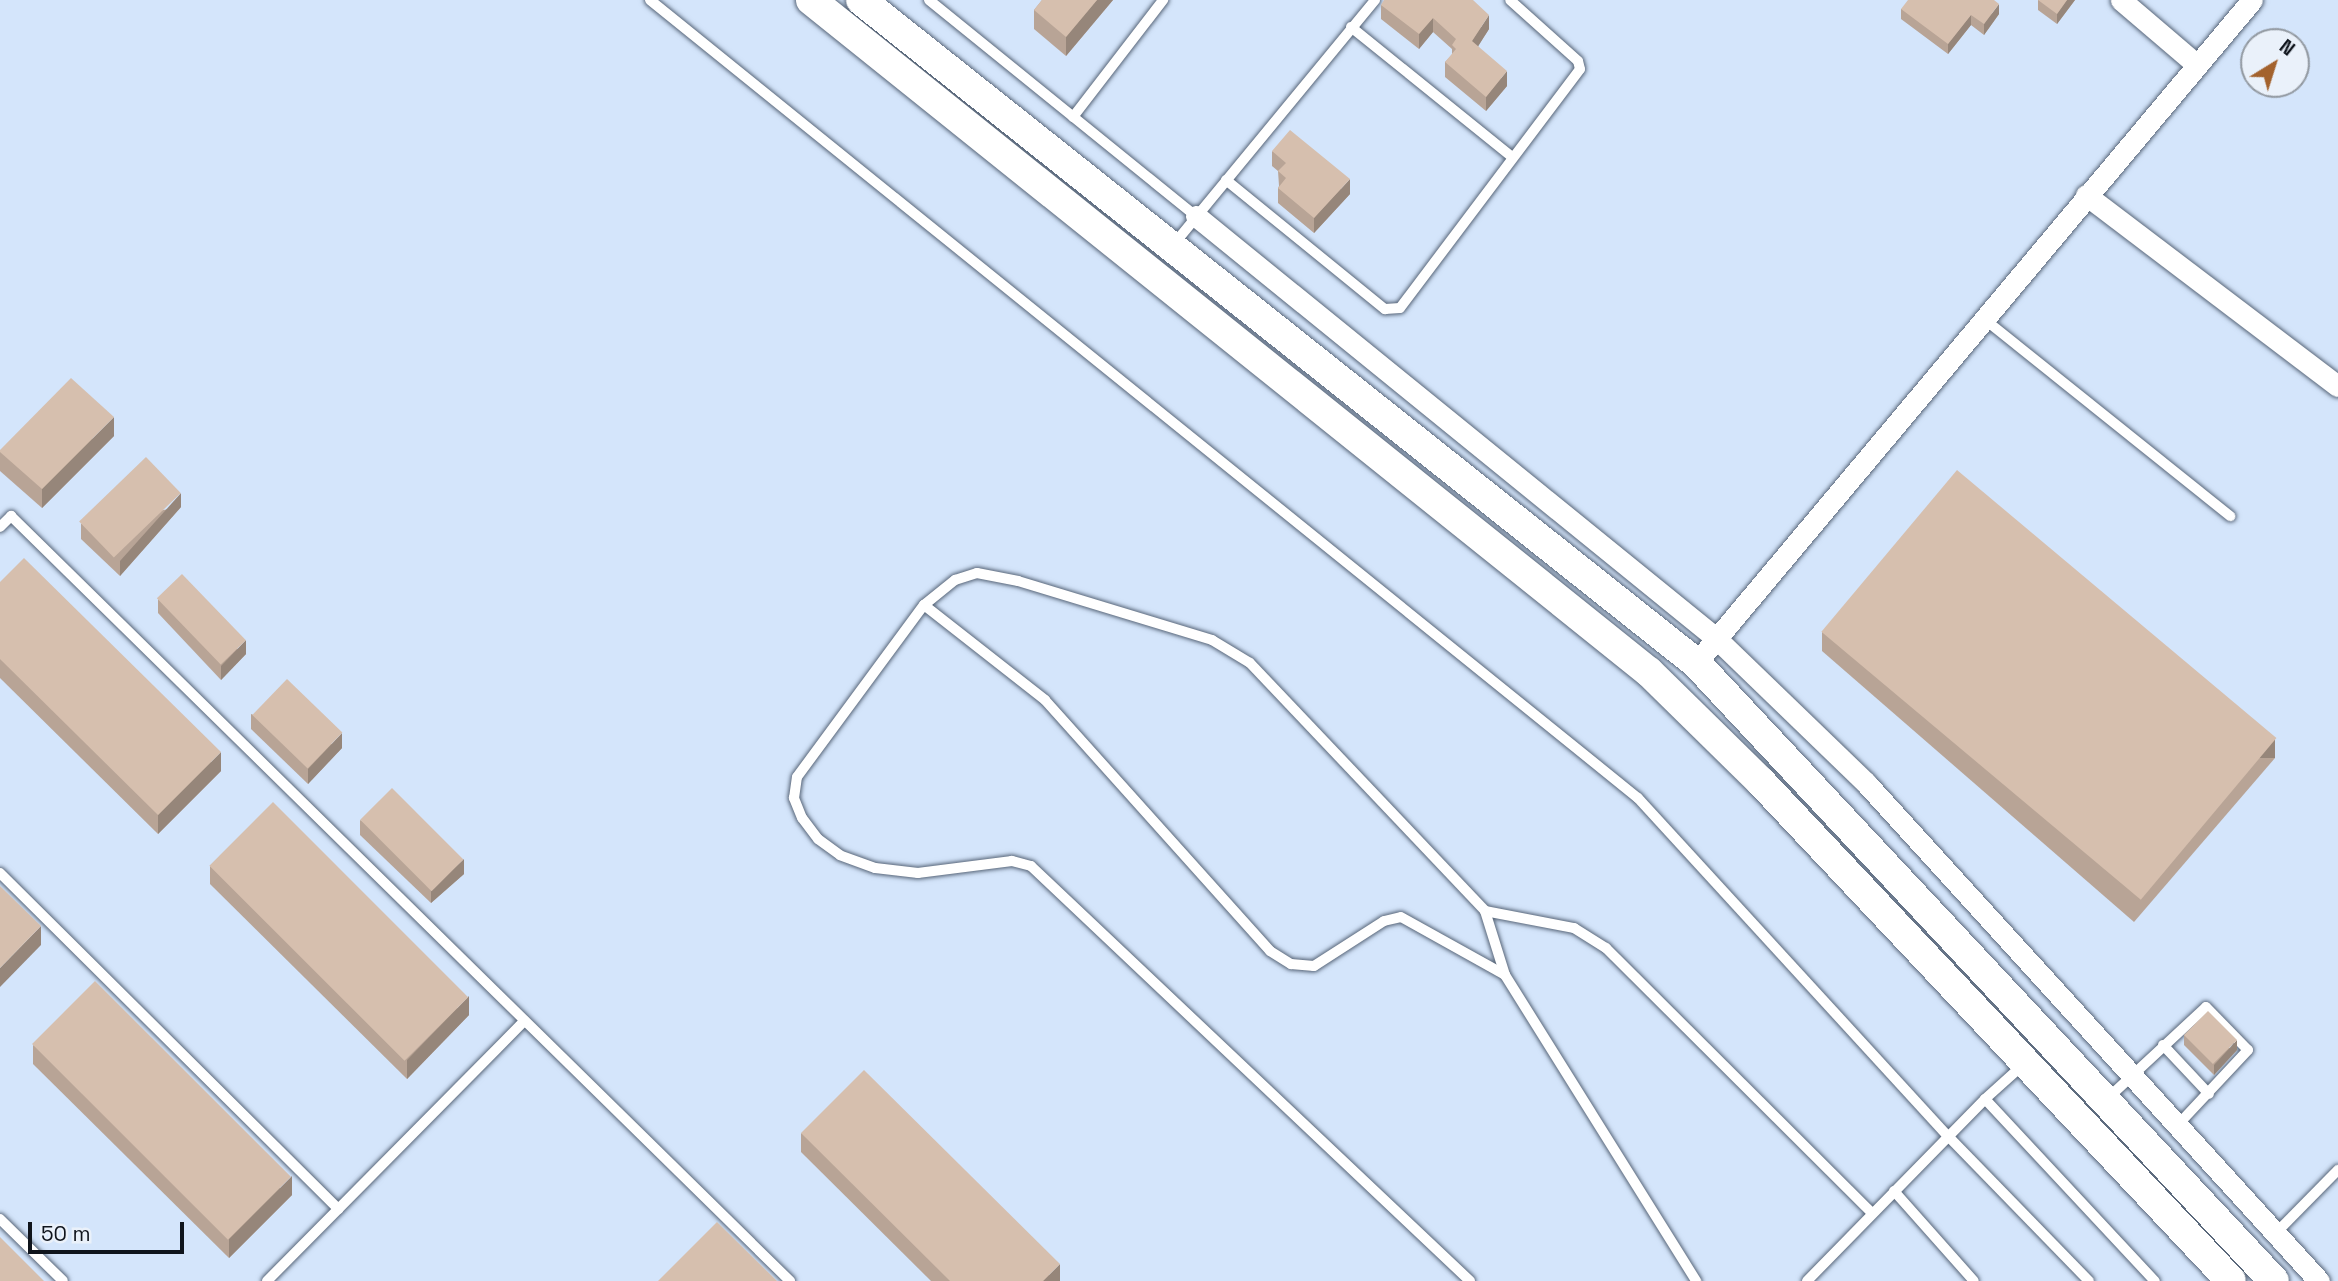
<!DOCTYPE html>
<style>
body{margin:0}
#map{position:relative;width:2338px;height:1281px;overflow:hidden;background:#d4e5fb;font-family:"Space Grotesk",sans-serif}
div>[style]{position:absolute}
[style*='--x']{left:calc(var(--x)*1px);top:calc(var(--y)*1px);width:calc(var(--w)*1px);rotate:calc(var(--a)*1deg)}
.roads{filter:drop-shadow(0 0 2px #586679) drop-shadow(0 0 2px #586679)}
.lane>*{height:10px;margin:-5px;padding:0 5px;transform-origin:5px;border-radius:5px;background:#fff}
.street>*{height:21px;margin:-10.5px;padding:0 10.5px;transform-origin:10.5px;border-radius:10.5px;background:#fff}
.secondary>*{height:30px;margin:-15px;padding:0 15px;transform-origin:15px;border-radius:15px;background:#fff}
.wall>*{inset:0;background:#b8a496}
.shaded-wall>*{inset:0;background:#96867a;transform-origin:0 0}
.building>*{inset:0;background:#d6bfae;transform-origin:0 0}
span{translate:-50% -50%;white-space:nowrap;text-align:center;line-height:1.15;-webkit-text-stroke:7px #eaf1fa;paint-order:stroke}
.north{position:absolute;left:2240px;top:28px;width:70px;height:70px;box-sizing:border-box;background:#eaf1fa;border:2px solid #9299a1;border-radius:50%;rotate:38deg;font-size:19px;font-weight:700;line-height:28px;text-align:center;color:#0f141c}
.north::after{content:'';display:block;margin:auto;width:24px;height:32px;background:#a3622d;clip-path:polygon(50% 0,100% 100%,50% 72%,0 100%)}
.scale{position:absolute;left:28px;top:1222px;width:156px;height:32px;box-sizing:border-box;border:4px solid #0f141c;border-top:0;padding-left:9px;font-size:21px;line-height:24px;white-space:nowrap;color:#0f141c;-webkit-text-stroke:5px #eaf1fa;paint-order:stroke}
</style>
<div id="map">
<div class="roads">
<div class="lane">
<i style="--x:650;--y:0;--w:1270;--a:38.93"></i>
<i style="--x:1638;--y:798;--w:459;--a:47.5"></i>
<i style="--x:1948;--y:1136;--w:202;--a:45.8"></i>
<i style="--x:929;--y:0;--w:343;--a:39"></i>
<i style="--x:1351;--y:27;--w:206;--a:38.9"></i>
<i style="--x:1073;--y:117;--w:148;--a:-52.4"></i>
<i style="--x:1226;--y:180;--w:205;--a:39.1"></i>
<i style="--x:1385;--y:309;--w:15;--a:-4"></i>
<i style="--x:1400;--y:308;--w:299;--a:-53"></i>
<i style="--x:1580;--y:69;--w:8;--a:-104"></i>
<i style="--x:1578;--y:61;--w:91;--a:-138.1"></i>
<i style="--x:1174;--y:244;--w:316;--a:-50.5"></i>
<i style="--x:1983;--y:318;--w:317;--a:38.7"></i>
<i style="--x:0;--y:527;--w:16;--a:-45"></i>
<i style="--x:11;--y:516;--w:1092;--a:44.48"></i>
<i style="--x:924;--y:605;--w:154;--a:38.1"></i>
<i style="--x:1045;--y:700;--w:337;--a:48.1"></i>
<i style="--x:1270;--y:951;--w:25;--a:32"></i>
<i style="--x:1291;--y:964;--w:23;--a:5"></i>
<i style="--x:1314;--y:966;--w:83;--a:-32.7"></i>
<i style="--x:1384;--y:921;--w:17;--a:-13"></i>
<i style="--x:1401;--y:917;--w:119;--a:29.1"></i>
<i style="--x:0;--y:873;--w:477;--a:44.8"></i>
<i style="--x:1485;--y:911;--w:91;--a:10.8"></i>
<i style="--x:1574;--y:928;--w:38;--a:32"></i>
<i style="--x:1606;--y:948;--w:375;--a:44.9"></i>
<i style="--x:2163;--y:1045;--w:67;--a:46.8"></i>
<i style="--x:2025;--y:1063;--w:54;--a:138"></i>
<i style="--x:1985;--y:1099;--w:249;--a:47"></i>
<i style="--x:2107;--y:1099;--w:135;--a:-42.9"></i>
<i style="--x:2206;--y:1007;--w:60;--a:45.7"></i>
<i style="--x:2248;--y:1050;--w:104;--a:133.1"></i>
<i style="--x:1894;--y:1191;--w:120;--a:48.4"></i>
<i style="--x:0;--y:1219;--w:88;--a:44.5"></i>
<i style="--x:2275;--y:1234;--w:90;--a:-45.5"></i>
<i style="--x:267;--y:1281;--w:366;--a:-45.3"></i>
<i style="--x:1470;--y:1281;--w:604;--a:-136.61"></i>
<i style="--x:1031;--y:866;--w:20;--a:-165"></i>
<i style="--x:1012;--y:861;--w:95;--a:172.7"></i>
<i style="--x:918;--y:873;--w:43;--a:-173.4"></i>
<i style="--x:875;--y:868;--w:37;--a:-160"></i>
<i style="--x:840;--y:855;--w:27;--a:-144"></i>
<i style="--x:818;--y:839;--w:26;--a:-127"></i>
<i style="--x:802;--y:818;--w:22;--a:-112"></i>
<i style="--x:794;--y:798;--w:21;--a:-82"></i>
<i style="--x:797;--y:777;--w:214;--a:-53.6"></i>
<i style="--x:924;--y:605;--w:40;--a:-39"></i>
<i style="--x:955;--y:580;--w:23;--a:-18"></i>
<i style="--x:977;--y:573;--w:42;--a:11"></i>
<i style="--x:1018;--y:581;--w:203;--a:16.9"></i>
<i style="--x:1212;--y:640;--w:44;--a:31.2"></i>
<i style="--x:1250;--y:663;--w:342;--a:46.5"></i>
<i style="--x:1485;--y:911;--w:67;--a:72.6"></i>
<i style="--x:1505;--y:975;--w:361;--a:58"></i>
<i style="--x:1807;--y:1281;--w:255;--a:-45.6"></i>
</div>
<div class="street">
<i style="--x:2121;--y:0;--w:100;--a:40.5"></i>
<i style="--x:2086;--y:195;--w:316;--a:37.2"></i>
<i style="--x:1196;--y:216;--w:671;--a:39.07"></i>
<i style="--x:1717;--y:639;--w:207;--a:44"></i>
<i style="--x:1866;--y:783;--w:673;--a:47.71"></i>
<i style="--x:1696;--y:663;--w:865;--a:-50.02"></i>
</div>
<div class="secondary">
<i style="--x:811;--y:0;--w:1074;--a:38.73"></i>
<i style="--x:1649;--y:672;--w:157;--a:44.5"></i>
<i style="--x:1761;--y:782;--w:685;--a:46.71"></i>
<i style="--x:861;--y:0;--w:1066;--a:38.45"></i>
<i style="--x:1696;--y:663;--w:846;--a:46.92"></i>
</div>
</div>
<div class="wall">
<i style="clip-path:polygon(1042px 0,1113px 0,1066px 56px,1034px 29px,1034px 10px)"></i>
<i style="clip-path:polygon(2038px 0,2075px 0,2057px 24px,2038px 10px)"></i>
<i style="clip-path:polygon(1381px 5px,1489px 29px,1478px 46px,1507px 86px,1486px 111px,1445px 77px,1445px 62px,1452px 55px,1452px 49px,1433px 32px,1419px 49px,1381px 19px)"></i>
<i style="clip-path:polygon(1901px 9px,1999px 14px,1984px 35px,1971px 25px,1948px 54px,1901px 19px)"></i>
<i style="clip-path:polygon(1272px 151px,1350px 194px,1314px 233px,1278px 203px,1278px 188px,1279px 186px,1278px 171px,1272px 166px)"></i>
<i style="clip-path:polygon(114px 436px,42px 508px,0 471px,0 450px)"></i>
<i style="clip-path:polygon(181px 507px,120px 576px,81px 539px,81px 524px)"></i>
<i style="clip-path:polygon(0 582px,221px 771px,158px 834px,0 678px)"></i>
<i style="clip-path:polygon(158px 599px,246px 654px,221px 680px,158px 613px)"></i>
<i style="clip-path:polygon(1822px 632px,2275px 758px,2134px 922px,1822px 651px)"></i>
<i style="clip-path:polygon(251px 714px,342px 748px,308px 784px,251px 729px)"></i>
<i style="clip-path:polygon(360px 820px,464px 874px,431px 903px,360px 835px)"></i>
<i style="clip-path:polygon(210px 866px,469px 1015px,407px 1079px,210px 884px)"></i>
<i style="clip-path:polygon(2184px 1035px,2237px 1050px,2214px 1075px,2184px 1045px)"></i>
<i style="clip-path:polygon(33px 1045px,292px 1195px,229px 1258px,33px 1064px)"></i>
<i style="clip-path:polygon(801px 1133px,1060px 1281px,931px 1281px,801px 1152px)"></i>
</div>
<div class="shaded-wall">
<i style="clip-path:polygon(1097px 0,1113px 0,1066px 56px,1066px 37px)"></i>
<i style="clip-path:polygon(2067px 0,2075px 0,2057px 24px,2057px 14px)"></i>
<i style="clip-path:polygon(1999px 4px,1999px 14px,1984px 35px,1984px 24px)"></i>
<i style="clip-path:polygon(1489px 15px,1489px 29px,1472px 56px,1472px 41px)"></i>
<i style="clip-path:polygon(1971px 15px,1971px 25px,1948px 54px,1948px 44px)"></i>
<i style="clip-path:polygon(1433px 18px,1433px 32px,1419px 49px,1419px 34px)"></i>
<i style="clip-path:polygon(1507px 71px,1507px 86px,1486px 111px,1486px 97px)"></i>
<i style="clip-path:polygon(1350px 179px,1350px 194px,1314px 233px,1314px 218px)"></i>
<i style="clip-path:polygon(114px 417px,114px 436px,42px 508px,42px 489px)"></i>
<i style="clip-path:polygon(181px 493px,181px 507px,120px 576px,120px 561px)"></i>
<i style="clip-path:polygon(246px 640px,246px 654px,221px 680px,221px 666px)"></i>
<i style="clip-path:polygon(342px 733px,342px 748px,308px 784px,308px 769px)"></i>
<i style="left:2275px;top:739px;width:19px;height:216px;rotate:90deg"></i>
<i style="clip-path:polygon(221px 752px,221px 771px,158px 834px,158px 815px)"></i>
<i style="clip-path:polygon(464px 859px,464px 874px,431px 903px,431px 889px)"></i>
<i style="clip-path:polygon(41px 926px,41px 945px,0 987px,0 968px)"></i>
<i style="clip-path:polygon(469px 996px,469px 1015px,407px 1079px,407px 1060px)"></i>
<i style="clip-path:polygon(2237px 1040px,2237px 1050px,2214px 1075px,2214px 1065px)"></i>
<i style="clip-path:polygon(292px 1176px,292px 1195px,229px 1258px,229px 1239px)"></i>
<i style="clip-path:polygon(1060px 1264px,1060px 1281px,1043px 1281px)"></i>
</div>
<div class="building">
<i style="clip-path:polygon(1042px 0,1097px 0,1066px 37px,1034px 10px)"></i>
<i style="clip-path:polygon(1384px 0,1473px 0,1489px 15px,1472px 41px,1507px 71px,1486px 97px,1445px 62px,1456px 49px,1452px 45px,1456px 39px,1433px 18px,1419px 34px,1381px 5px)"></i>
<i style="clip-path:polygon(1908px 0,1994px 0,1999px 4px,1984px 24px,1971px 15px,1948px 44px,1901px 9px)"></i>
<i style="clip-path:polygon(2038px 0,2067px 0,2057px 14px)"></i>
<i style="clip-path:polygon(1290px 130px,1350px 179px,1314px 218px,1278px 188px,1286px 178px,1278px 171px,1286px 163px,1272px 151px)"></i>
<i style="clip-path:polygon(71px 378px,114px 417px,42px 489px,0 452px,0 450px)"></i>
<i style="left:146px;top:457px;width:50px;height:93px;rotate:46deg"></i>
<i style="left:1957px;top:470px;width:417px;height:211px;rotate:40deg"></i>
<i style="clip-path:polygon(24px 558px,221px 752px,158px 815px,0 659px,0 582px)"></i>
<i style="left:182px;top:574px;width:92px;height:35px;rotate:46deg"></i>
<i style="left:287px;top:679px;width:77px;height:50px;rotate:44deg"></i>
<i style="left:392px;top:788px;width:101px;height:45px;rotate:45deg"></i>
<i style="left:273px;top:802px;width:276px;height:90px;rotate:45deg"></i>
<i style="clip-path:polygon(0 886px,41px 926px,0 968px)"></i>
<i style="left:95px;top:981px;width:277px;height:89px;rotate:45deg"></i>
<i style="left:2208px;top:1011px;width:41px;height:34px;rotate:45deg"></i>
<i style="clip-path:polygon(864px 1070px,1060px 1264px,1043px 1281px,950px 1281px,801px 1133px)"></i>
<i style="clip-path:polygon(717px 1222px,777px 1281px,658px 1281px)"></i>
<i style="clip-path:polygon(0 1237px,44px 1281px,0 1281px)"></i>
</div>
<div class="north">N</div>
<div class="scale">50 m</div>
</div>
